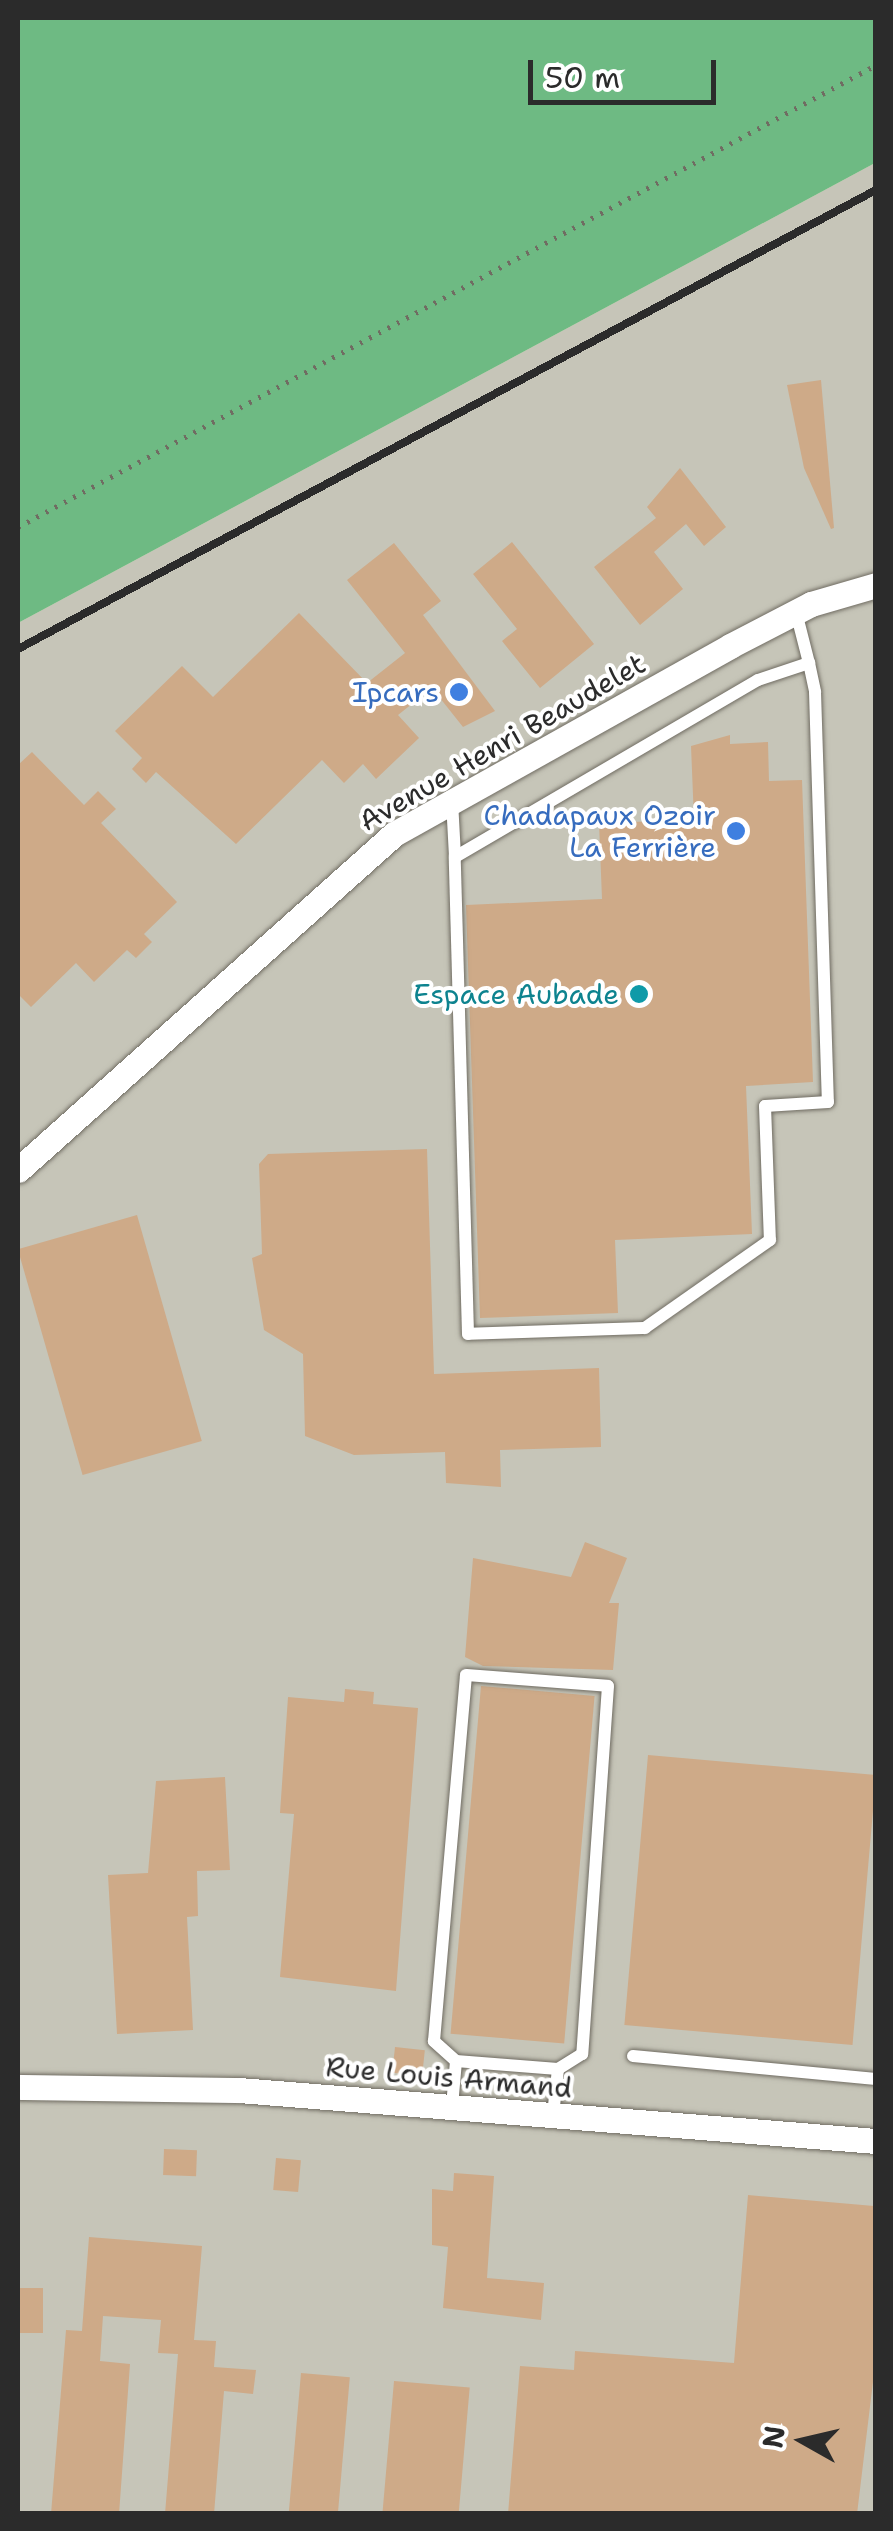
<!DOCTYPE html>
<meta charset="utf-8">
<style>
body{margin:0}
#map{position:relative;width:893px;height:2531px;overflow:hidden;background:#f0e5c9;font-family:"Shantell Sans",sans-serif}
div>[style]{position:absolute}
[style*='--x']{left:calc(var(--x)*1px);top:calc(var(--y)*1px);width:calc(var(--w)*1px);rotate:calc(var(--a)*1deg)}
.industrial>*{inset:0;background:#c6c5b8}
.forest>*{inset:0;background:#6eba83}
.building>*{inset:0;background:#ceaa88;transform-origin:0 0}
.path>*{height:5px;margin-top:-2.5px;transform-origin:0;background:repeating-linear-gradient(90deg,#706c62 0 2.5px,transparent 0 10.5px)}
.roads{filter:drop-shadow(0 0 2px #706c62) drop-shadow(0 0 2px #706c62)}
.service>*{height:12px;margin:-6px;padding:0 6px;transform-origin:6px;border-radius:6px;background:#fff}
.minor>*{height:25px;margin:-12.5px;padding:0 12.5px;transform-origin:12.5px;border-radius:12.5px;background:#fff}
.rail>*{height:8px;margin:-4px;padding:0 4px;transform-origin:4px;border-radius:4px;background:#2b2b2b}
.dots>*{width:28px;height:28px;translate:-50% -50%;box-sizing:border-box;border:5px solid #fff;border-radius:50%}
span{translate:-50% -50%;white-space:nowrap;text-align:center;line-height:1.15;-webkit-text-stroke:8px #fff;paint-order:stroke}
.shop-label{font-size:28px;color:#366cbe}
.right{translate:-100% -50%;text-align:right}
.street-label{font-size:28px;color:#2b2b2b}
.culture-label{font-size:28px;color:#0d838f}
.frame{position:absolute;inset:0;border:20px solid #2b2b2b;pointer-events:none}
.north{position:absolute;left:753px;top:2391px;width:100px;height:100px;-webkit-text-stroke:8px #fff;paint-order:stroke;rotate:278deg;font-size:28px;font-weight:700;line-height:40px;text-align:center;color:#2b2b2b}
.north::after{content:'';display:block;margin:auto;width:35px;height:45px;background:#2b2b2b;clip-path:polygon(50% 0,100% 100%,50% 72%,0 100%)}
.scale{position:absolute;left:528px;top:60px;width:188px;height:45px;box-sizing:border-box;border:5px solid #2b2b2b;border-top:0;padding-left:12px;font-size:30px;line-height:35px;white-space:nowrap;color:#2b2b2b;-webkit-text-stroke:8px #fff;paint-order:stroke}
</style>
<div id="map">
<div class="industrial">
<i style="clip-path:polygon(875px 163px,875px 2513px,18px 2514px,18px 623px)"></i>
</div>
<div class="forest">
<i style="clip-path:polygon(18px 18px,875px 18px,875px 163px,18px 623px)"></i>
</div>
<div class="building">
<i style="clip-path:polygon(821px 380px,834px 528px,831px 529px,804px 468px,787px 385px)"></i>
<i style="clip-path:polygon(680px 468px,726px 527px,704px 546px,686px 524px,654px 552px,683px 589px,640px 625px,594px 567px,656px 518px,647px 507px)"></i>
<i style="clip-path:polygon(512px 542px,594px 644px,540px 688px,502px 641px,517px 629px,473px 574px)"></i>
<i style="clip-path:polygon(394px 543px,441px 601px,423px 615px,495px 711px,463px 727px,432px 688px,398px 715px,419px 738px,376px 779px,363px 764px,344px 783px,322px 760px,236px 844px,156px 772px,146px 783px,132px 769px,142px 758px,115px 731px,182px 666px,213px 697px,299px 613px,367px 683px,405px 653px,347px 580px)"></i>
<i style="clip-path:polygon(730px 735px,730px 744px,768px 742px,769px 781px,802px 780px,813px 1082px,746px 1086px,752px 1234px,615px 1240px,618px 1313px,480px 1318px,466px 905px,602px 899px,599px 823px,694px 820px,691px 746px)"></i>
<i style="clip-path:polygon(32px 752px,84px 805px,98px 791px,116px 809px,101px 823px,177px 902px,144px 934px,152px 942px,136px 958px,127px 950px,94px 982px,76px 963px,31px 1007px,18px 994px,18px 765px)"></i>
<i style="clip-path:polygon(427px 1149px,434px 1374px,599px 1368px,601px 1447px,500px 1450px,501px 1487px,446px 1483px,445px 1452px,354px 1455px,305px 1436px,303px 1354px,264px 1330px,252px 1258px,262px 1254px,259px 1164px,268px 1154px)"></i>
<i style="left:137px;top:1215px;width:235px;height:124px;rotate:74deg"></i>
<i style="clip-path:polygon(585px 1542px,627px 1558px,609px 1603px,619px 1603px,613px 1670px,483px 1666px,465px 1657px,473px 1558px,571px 1577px)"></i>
<i style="left:481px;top:1686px;width:114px;height:349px;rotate:5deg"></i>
<i style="clip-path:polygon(345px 1689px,374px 1692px,373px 1704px,418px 1708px,396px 1991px,280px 1977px,294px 1814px,280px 1813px,288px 1697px,344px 1702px)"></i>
<i style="left:648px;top:1755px;width:229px;height:271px;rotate:5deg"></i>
<i style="clip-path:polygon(225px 1777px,230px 1870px,197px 1871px,198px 1916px,187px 1917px,193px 2030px,117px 2034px,108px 1875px,148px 1873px,156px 1781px)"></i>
<i style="left:395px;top:2047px;width:30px;height:26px;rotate:6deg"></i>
<i style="left:164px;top:2149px;width:33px;height:26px;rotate:2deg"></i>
<i style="left:276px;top:2158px;width:25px;height:32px;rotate:5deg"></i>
<i style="clip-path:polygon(454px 2173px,494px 2176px,487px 2278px,544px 2283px,541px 2320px,443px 2308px,448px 2247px,432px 2245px,432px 2189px,453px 2191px)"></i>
<i style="clip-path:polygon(748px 2195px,874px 2206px,876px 2357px,857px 2514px,508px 2514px,520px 2366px,574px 2370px,575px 2351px,734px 2363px)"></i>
<i style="clip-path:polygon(89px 2237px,202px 2246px,194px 2340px,216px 2341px,214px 2367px,256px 2370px,253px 2394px,224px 2391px,214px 2514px,165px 2514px,178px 2354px,158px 2353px,161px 2320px,103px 2316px,100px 2361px,130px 2364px,119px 2514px,51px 2514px,66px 2330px,82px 2331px)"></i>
<i style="left:18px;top:2288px;width:25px;height:45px"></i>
<i style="left:301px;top:2373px;width:49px;height:142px;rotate:5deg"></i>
<i style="left:394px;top:2381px;width:76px;height:133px;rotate:5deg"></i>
</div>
<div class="path">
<i style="--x:18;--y:527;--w:974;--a:-28.3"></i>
</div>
<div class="roads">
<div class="service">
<i style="--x:796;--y:612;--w:53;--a:75.7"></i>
<i style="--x:809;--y:663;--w:30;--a:78"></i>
<i style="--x:815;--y:692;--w:410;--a:88.2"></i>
<i style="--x:828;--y:1102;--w:63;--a:176.4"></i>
<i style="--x:765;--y:1106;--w:134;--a:87.9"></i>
<i style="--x:770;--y:1240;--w:153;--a:144.9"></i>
<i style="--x:645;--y:1328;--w:177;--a:178.1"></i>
<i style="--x:468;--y:1334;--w:477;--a:-91.6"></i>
<i style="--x:455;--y:857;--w:351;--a:-30.3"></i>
<i style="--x:758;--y:680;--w:54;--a:-18.4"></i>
<i style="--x:452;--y:801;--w:56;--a:86.9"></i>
<i style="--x:633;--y:2056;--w:244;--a:5.4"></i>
<i style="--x:456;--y:2061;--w:102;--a:4.5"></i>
<i style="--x:452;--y:2106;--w:45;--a:-84.9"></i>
<i style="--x:456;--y:2061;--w:30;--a:-138"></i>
<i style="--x:434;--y:2041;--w:367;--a:-85"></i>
<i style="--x:466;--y:1675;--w:142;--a:4.4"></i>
<i style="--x:608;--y:1686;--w:369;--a:94"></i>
<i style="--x:582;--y:2054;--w:28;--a:148"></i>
<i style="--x:558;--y:2069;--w:46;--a:96.2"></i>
</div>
<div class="minor">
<i style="--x:18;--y:1170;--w:504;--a:-41.78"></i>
<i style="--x:394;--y:834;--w:385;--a:-29.2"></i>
<i style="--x:730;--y:646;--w:91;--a:-27.4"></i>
<i style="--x:811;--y:604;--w:68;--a:-16.3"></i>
<i style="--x:18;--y:2087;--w:221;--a:0.8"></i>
<i style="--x:239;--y:2090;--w:639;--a:4.58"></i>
</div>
</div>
<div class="rail">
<i style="--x:18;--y:649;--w:973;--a:-28.15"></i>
</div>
<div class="dots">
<i style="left:459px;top:692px;background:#3f7fe0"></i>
<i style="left:736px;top:831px;background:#3f7fe0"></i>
<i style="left:639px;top:994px;background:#0f9aa8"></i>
</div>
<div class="shop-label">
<span class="right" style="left:439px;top:692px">Ipcars</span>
<span class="right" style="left:716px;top:831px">Chadapaux Ozoir<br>La Ferrière</span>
</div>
<div class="street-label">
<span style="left:502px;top:742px;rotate:-30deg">Avenue Henri Beaudelet</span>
<span style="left:449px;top:2077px;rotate:5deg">Rue Louis Armand</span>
</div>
<div class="culture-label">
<span class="right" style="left:619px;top:994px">Espace Aubade</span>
</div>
<div class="frame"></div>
<div class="north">N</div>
<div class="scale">50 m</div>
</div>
